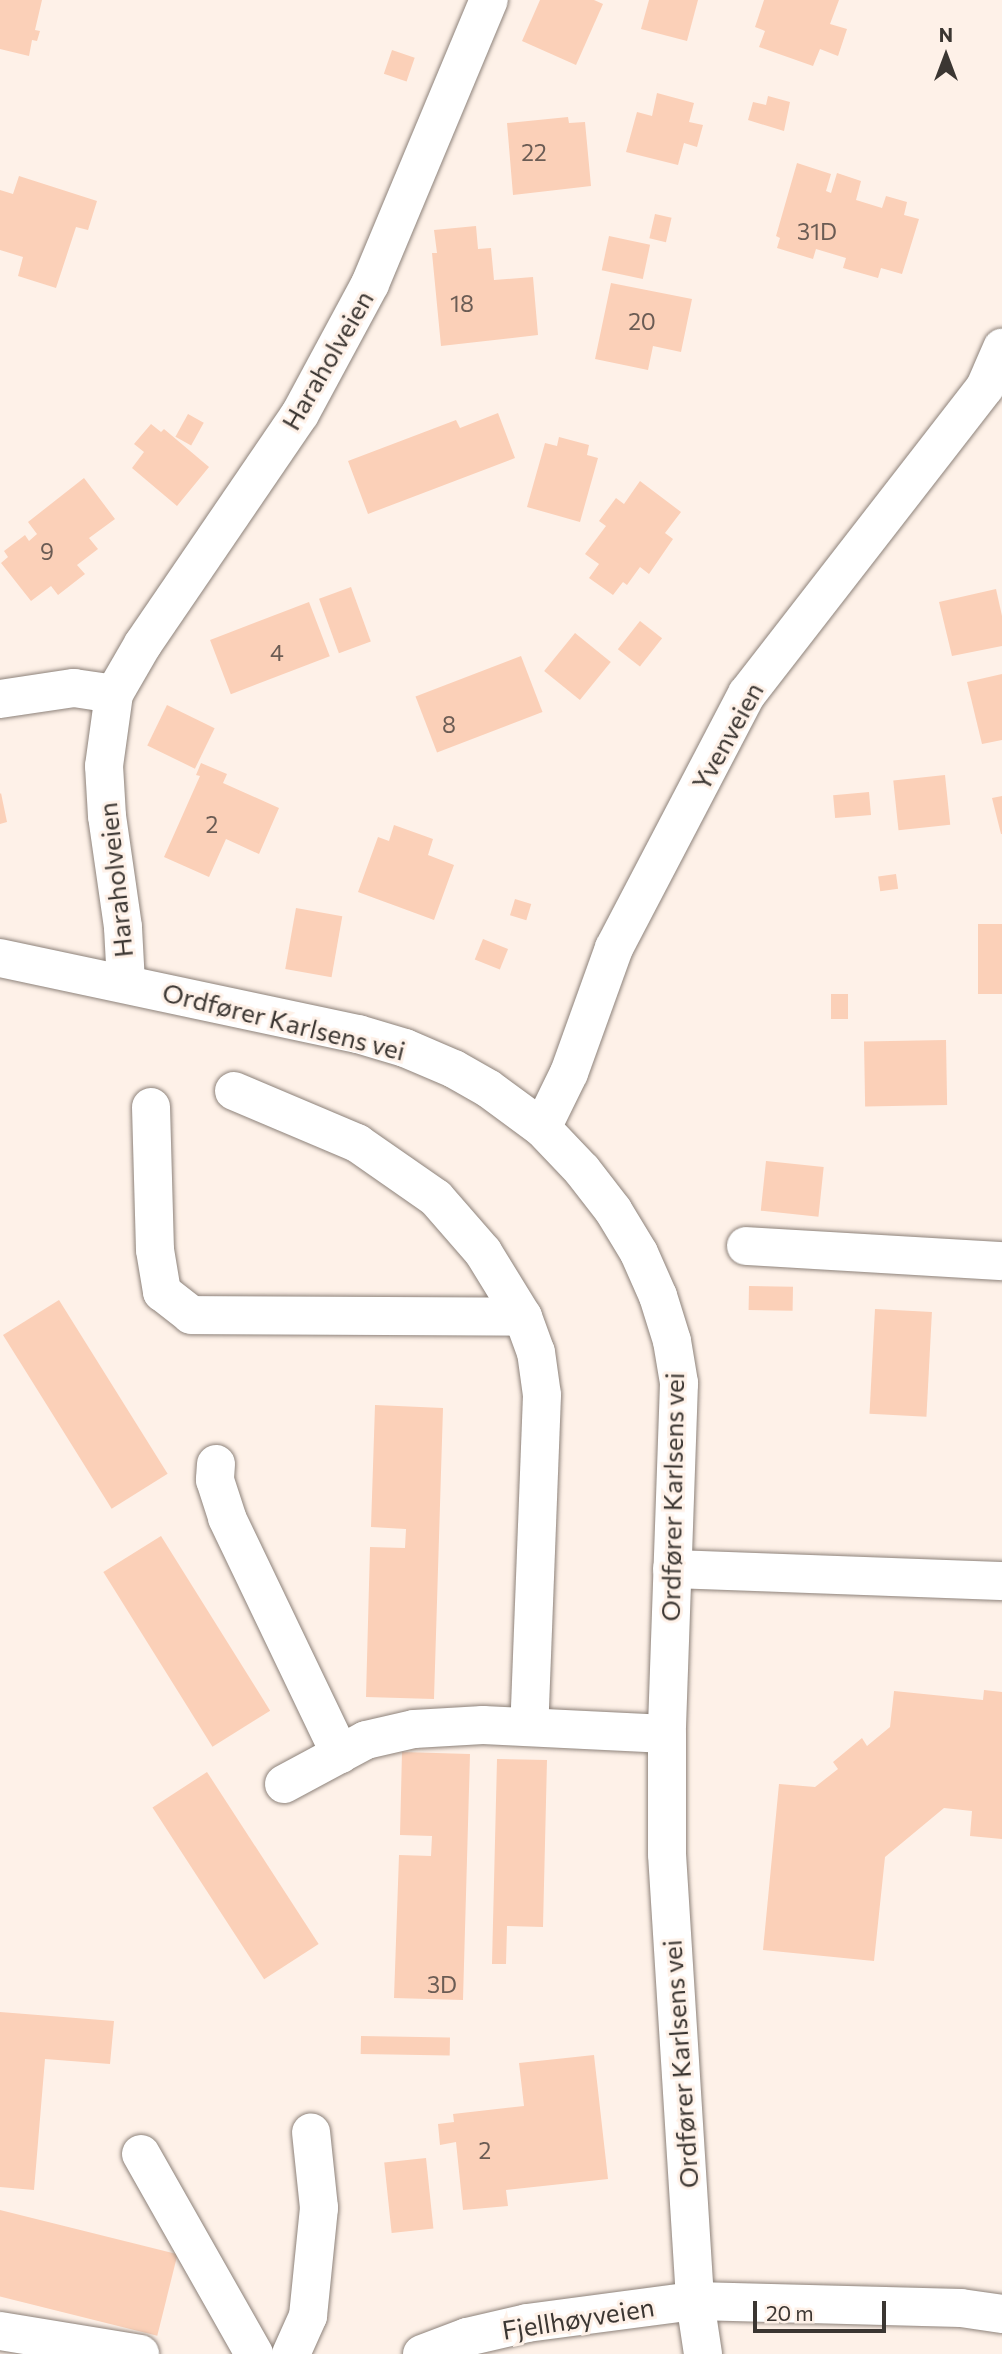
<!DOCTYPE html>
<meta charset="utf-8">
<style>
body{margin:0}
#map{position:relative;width:1002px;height:2354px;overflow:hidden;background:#fef1e8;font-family:Commissioner,sans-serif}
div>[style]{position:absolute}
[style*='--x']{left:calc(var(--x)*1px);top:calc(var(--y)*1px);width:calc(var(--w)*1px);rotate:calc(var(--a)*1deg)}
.building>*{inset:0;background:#fbd0b8;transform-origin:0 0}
.roads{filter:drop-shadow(0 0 2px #8d827a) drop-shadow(0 0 2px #8d827a)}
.minor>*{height:38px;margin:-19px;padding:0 19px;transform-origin:19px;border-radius:19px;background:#fff}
span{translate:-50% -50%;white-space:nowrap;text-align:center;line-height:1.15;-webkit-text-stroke:6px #fef1e8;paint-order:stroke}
.number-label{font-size:23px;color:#6b5c54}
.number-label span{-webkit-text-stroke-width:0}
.street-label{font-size:26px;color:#3b3632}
.north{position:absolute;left:911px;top:21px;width:70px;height:70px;-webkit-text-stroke:5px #fef1e8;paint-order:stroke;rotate:0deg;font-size:19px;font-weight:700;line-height:28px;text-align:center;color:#3b3632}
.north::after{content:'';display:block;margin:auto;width:24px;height:32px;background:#3b3632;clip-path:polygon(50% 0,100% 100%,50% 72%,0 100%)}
.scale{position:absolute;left:753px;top:2301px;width:133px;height:32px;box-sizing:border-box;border:4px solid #3b3632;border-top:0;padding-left:9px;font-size:21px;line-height:24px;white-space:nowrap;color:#3b3632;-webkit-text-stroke:5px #fef1e8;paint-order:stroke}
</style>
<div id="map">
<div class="building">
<i style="clip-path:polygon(0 0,42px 0,35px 30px,40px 31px,37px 41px,32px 40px,29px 56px,0 49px)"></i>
<i style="clip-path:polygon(540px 0,594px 0,603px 4px,576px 65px,522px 41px)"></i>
<i style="clip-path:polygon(649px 0,698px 0,687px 41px,641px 29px)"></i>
<i style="clip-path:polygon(764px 0,839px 0,830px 24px,847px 29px,838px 56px,820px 49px,813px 66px,759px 47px,765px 31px,755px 27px)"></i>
<i style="left:392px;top:50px;width:24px;height:25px;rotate:19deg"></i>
<i style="clip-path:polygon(657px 93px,694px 103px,689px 122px,703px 125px,697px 147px,684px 143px,678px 165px,626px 152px,637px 112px,652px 116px)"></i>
<i style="clip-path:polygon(768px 96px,790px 102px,784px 131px,748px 120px,753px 102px,766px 105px)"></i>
<i style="clip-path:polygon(568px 117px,569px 123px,585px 122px,591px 186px,513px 195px,507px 123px)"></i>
<i style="clip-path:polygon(797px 163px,831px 174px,826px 191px,831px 193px,837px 173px,861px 181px,856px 200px,882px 208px,886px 196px,907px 202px,904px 215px,919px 219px,902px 274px,881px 268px,878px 278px,843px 268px,846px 258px,816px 249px,813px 259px,777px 248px,780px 238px,776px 236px)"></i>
<i style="clip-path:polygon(19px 176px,97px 201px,88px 230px,76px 227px,56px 288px,18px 276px,23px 257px,0 250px,0 190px,13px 194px)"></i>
<i style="left:655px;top:214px;width:17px;height:25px;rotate:13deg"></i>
<i style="clip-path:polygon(476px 226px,478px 249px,491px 248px,494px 280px,533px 277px,538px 335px,441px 346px,432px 253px,437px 253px,434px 230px)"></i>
<i style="left:609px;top:236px;width:42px;height:35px;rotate:12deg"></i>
<i style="clip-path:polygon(611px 283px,692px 299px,681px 352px,653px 346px,648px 370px,595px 359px)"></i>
<i style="clip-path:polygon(498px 413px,515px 458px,368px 514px,348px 461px,456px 420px,460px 428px)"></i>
<i style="left:188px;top:414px;width:18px;height:26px;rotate:29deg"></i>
<i style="clip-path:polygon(151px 424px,161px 432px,164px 429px,209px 467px,177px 506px,132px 468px,144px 452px,134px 444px)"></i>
<i style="clip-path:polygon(559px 437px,589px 445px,587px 455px,598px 458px,580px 522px,527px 507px,545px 443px,557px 446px)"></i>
<i style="clip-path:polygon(84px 478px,115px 519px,89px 538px,98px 549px,77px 565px,85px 574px,58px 595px,51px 586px,31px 601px,1px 563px,8px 557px,4px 551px,25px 535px,29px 541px,37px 534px,28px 522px)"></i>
<i style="clip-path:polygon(640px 481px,681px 512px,665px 533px,673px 539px,649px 574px,640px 567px,627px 585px,623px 582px,613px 595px,589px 578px,599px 564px,585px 554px,606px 526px,599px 521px,616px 498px,624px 504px)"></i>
<i style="left:351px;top:587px;width:58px;height:34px;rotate:70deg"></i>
<i style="clip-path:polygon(996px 589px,1002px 616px,1002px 646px,952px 656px,939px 602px)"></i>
<i style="left:309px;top:602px;width:58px;height:106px;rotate:69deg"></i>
<i style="left:640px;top:621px;width:28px;height:36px;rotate:38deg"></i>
<i style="left:575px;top:633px;width:46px;height:49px;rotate:39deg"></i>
<i style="left:521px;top:656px;width:60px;height:113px;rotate:69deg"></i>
<i style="clip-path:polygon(1002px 674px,1002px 740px,982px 744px,967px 682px)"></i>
<i style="left:167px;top:705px;width:53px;height:45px;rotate:26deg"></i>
<i style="clip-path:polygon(201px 763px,227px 774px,223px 783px,279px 808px,259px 854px,226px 839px,209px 877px,164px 857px,200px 776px,196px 775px)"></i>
<i style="left:945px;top:775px;width:50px;height:52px;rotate:84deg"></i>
<i style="left:869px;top:792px;width:23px;height:36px;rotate:85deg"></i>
<i style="clip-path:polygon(1px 793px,7px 822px,0 824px,0 794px)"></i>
<i style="clip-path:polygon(1002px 796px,1002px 834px,1001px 834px,992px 798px)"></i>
<i style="clip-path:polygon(394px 825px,433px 839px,428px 855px,454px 865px,434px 920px,358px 892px,378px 837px,389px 841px)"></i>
<i style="left:896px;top:874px;width:15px;height:18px;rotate:82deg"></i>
<i style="left:515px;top:899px;width:17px;height:17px;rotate:17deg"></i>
<i style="left:296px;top:908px;width:47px;height:62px;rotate:10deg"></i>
<i style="left:978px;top:924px;width:24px;height:70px"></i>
<i style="left:483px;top:939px;width:27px;height:22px;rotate:22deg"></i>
<i style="left:831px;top:994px;width:17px;height:25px"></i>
<i style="left:946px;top:1040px;width:65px;height:82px;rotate:89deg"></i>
<i style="left:766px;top:1161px;width:58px;height:50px;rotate:6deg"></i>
<i style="left:749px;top:1286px;width:44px;height:24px;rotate:1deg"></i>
<i style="left:59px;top:1300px;width:205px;height:66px;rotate:58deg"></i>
<i style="left:875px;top:1309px;width:57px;height:105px;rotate:3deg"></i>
<i style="clip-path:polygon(375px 1405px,443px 1408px,434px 1699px,366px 1697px,370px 1547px,405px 1548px,406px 1529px,371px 1527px)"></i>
<i style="left:161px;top:1536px;width:206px;height:68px;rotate:58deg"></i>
<i style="clip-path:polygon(984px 1690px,1002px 1692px,1002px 1839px,970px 1836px,972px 1811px,944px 1808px,885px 1857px,874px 1961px,763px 1950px,779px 1784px,815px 1787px,838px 1769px,833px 1762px,862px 1738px,867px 1746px,890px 1727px,894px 1691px,983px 1700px)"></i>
<i style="clip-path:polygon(402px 1752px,470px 1754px,463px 2000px,394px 1998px,399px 1855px,431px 1856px,432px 1836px,400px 1835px)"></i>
<i style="clip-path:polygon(497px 1759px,547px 1760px,543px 1927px,507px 1926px,506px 1964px,492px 1964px)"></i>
<i style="left:207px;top:1772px;width:205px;height:65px;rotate:57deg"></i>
<i style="clip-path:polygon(0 2012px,114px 2021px,110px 2064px,45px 2059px,34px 2190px,0 2187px)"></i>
<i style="left:361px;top:2036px;width:89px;height:18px;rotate:1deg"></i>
<i style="clip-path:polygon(594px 2055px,608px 2179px,506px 2190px,508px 2206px,463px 2210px,456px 2142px,440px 2145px,438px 2124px,454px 2122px,453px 2114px,524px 2106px,519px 2063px)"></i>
<i style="left:426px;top:2158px;width:71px;height:42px;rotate:84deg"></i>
<i style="left:0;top:2210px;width:183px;height:84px;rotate:14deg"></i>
</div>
<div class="roads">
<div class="minor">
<i style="--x:0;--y:699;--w:75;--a:-8.5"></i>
<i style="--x:74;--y:688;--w:40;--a:8.5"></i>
<i style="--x:0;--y:958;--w:366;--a:12"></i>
<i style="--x:358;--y:1034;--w:49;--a:16.6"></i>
<i style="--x:405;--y:1048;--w:53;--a:23.2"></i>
<i style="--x:454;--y:1069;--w:40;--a:29.7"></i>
<i style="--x:489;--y:1089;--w:66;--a:36.3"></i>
<i style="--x:542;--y:1128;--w:58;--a:46.4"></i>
<i style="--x:582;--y:1170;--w:51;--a:52.2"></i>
<i style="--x:613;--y:1210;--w:50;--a:58.8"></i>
<i style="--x:639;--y:1253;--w:47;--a:66.2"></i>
<i style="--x:658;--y:1296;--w:47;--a:72.7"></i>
<i style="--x:672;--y:1341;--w:43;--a:80.5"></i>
<i style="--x:679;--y:1383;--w:351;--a:92"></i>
<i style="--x:667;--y:1734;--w:120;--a:90"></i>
<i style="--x:667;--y:1854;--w:448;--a:86.4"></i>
<i style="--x:695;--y:2301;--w:54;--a:81.4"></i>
<i style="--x:126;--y:983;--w:56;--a:-93.1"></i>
<i style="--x:123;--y:927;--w:112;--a:-98.2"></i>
<i style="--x:107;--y:816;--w:50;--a:-93.4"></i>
<i style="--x:104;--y:766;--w:73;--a:-82.1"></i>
<i style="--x:114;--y:694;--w:58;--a:-59.9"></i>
<i style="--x:143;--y:644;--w:278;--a:-55.7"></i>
<i style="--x:300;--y:414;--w:148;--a:-61.7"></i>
<i style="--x:370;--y:284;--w:308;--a:-67.3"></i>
<i style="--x:234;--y:1091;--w:134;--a:22.9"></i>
<i style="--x:357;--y:1143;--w:96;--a:34.8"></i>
<i style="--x:436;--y:1198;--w:72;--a:49"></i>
<i style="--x:483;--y:1252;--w:76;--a:58.4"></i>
<i style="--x:523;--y:1317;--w:37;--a:70"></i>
<i style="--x:536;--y:1352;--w:43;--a:82.1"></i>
<i style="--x:542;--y:1395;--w:332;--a:92.2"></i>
<i style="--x:151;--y:1107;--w:143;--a:88.4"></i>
<i style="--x:155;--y:1250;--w:43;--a:80.5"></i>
<i style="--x:162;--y:1292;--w:37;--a:38"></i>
<i style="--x:191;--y:1315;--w:332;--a:0.3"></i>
<i style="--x:542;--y:1128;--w:61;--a:-63.9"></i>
<i style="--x:569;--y:1073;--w:133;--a:-70.2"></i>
<i style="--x:614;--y:948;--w:287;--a:-62.4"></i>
<i style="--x:747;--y:694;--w:388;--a:-52.2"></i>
<i style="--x:985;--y:387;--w:43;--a:-66.4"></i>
<i style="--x:746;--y:1246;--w:256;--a:3.4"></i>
<i style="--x:216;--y:1464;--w:16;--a:94"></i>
<i style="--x:215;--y:1480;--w:40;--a:72"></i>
<i style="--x:227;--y:1518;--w:262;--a:64.4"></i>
<i style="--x:672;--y:1569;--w:330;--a:2.1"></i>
<i style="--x:284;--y:1784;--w:93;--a:-28.2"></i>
<i style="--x:366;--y:1740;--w:49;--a:-12.9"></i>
<i style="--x:414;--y:1729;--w:69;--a:-3.3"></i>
<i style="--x:483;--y:1725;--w:184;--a:2.8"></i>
<i style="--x:141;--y:2154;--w:230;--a:60.5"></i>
<i style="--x:0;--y:2331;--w:142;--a:9.3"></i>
<i style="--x:291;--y:2354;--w:42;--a:-65.9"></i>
<i style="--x:308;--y:2316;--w:109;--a:-84.2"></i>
<i style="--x:319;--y:2208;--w:76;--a:-96"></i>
<i style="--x:422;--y:2354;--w:48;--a:-20.7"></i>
<i style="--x:467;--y:2337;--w:62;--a:-13.1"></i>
<i style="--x:527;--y:2323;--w:169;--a:-7.5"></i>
<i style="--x:695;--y:2301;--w:266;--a:1.5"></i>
<i style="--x:961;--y:2308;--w:41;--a:8.3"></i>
</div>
</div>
<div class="number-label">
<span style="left:534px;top:152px">22</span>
<span style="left:817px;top:231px">31D</span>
<span style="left:462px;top:303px">18</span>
<span style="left:642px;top:321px">20</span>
<span style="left:47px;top:551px">9</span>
<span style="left:277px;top:652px">4</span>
<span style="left:449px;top:724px">8</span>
<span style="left:212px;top:824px">2</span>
<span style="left:442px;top:1984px">3D</span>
<span style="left:485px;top:2150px">2</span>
</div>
<div class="street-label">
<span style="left:327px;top:360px;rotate:-60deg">Haraholveien</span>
<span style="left:727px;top:736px;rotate:-61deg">Yvenveien</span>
<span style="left:115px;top:880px;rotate:-96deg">Haraholveien</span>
<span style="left:284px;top:1021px;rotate:14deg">Ordfører Karlsens vei</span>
<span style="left:672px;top:1497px;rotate:-89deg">Ordfører Karlsens vei</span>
<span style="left:680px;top:2064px;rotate:-94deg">Ordfører Karlsens vei</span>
<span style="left:578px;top:2318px;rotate:-9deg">Fjellhøyveien</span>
</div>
<div class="north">N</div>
<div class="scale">20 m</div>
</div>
